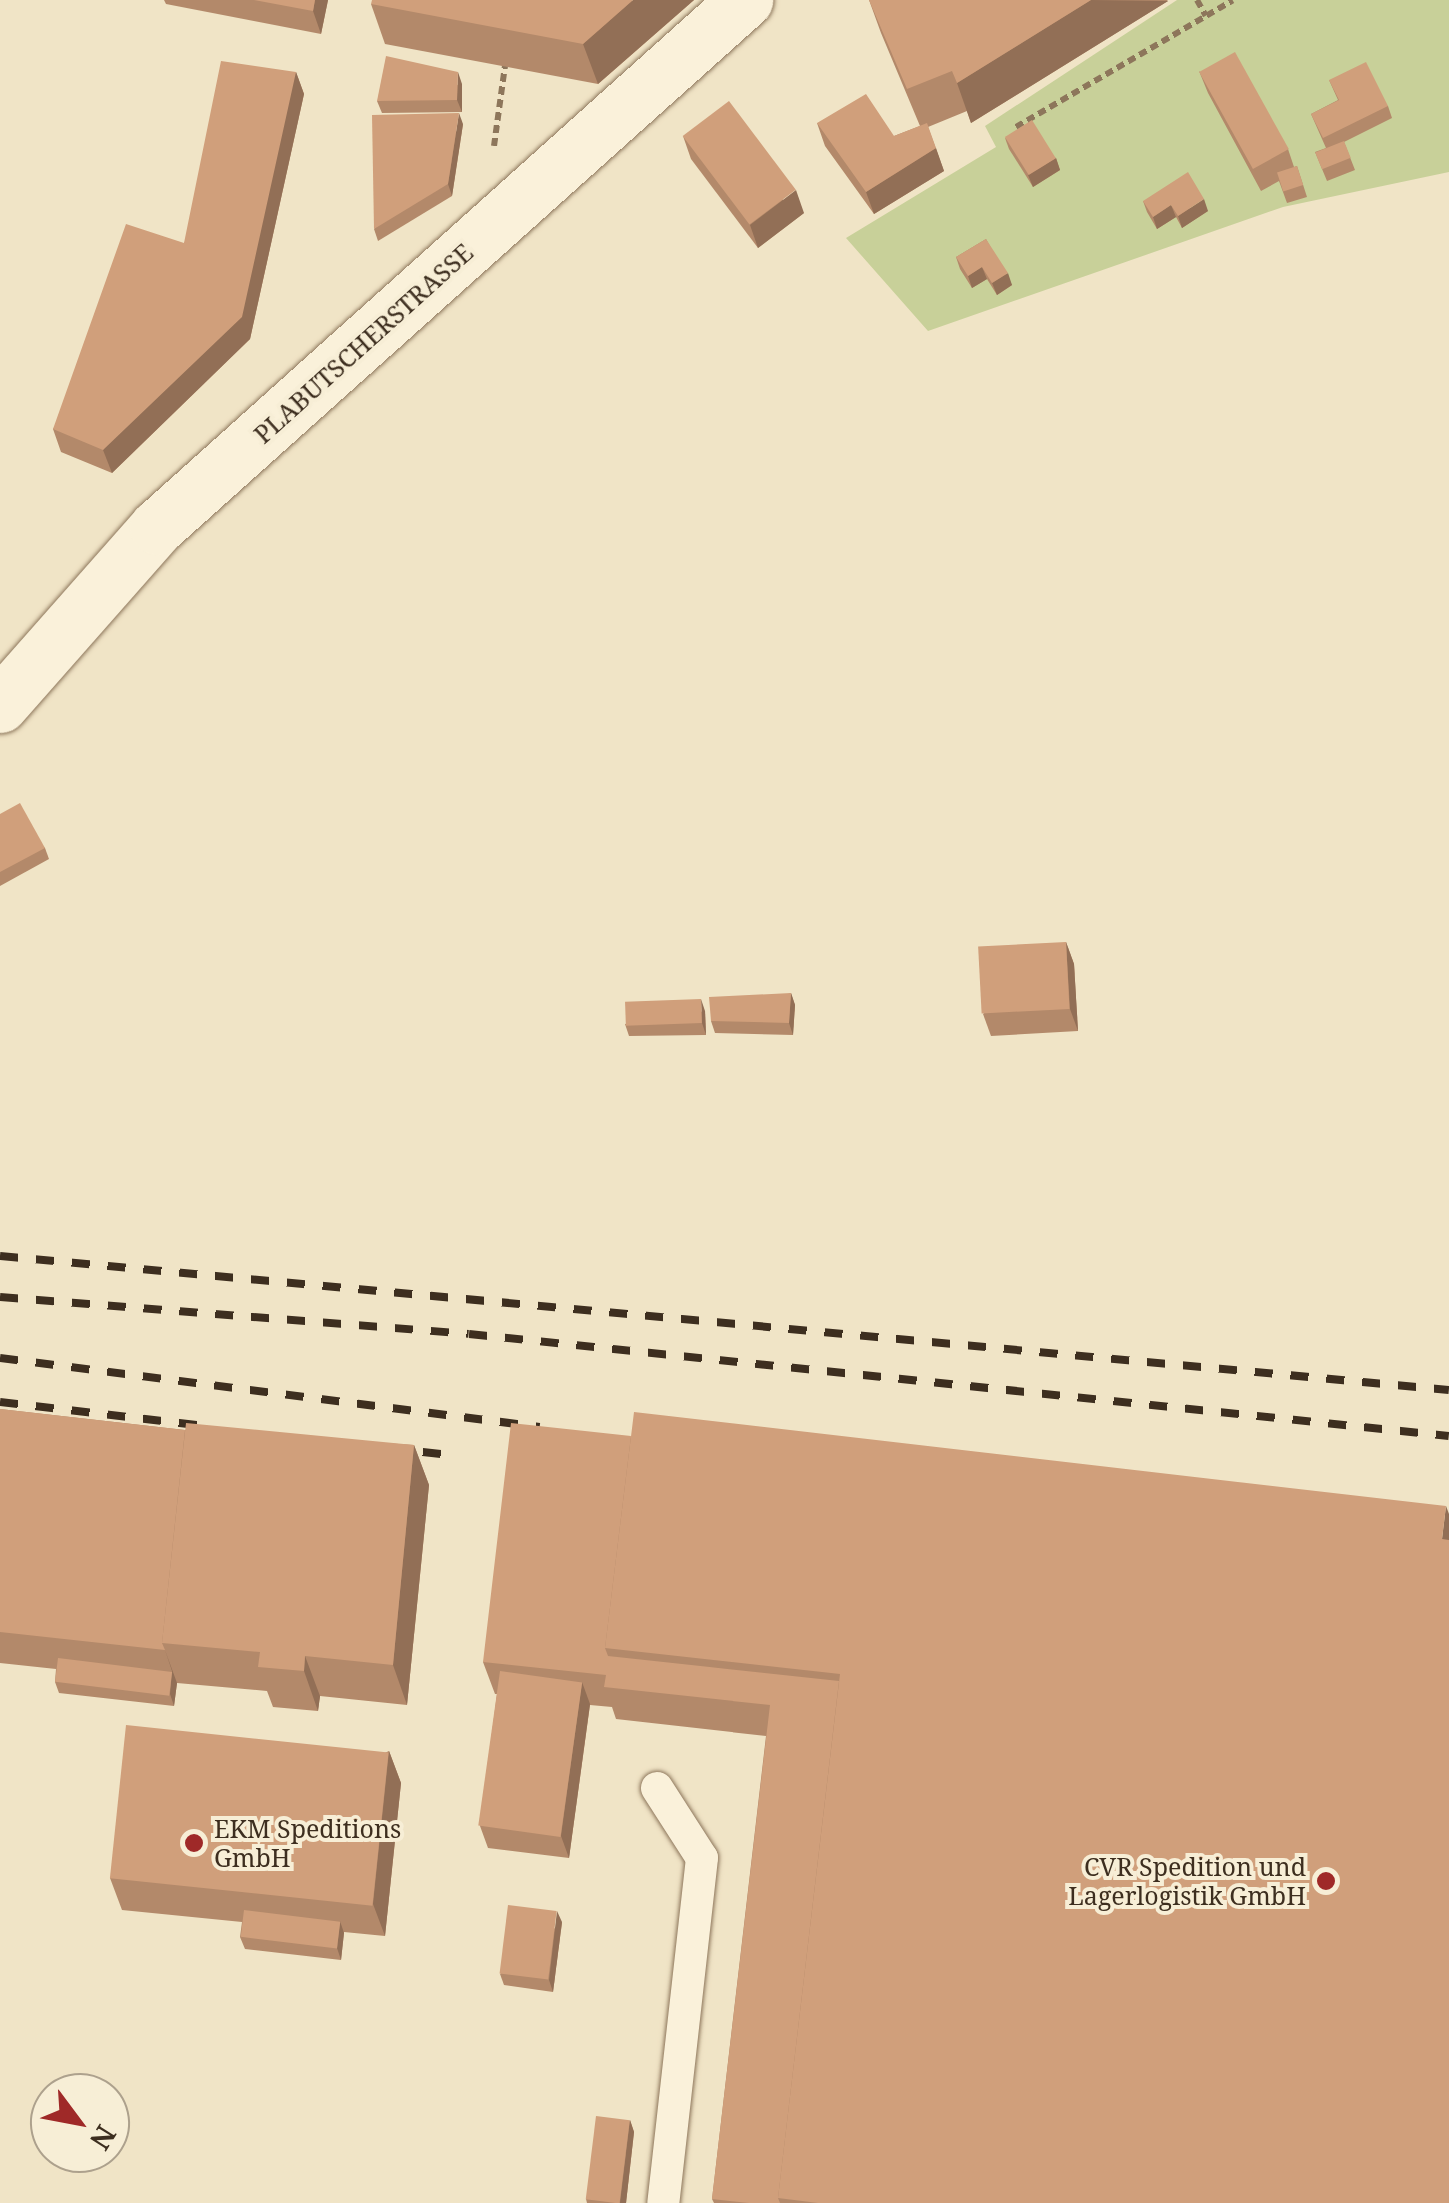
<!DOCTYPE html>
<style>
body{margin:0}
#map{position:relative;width:1449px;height:2203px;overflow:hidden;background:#f0e4c6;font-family:"Noto Serif",serif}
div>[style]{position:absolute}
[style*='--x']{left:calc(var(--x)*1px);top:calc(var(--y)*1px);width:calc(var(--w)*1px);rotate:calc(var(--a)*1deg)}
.green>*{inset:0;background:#c8d099}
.path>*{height:6px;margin-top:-3px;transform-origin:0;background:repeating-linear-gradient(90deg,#8d765b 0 8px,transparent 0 13px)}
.roads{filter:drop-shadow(0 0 2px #8d765b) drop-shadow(0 0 2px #8d765b)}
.service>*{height:32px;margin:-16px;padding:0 16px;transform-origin:16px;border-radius:16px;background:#faf1da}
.minor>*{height:55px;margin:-27.5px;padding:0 27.5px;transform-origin:27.5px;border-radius:27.5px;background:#faf1da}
.rail>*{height:8px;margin-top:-4px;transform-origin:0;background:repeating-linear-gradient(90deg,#3d2e1f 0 18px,transparent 0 36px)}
.wall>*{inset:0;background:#b3896a}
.shaded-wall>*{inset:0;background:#926f56}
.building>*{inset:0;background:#d09f7b;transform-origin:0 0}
.dots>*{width:28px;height:28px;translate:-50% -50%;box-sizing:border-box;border:5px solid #f7eed6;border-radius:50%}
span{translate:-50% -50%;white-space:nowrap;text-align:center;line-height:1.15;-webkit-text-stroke:8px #f7eed6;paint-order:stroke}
.street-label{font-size:25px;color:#3d2e1f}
.poi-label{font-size:25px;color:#3d2e1f}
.left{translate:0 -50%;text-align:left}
.right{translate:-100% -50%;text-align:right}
.north{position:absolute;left:30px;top:2073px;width:100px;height:100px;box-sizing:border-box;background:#f7eed6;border:2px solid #ada18d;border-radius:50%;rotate:122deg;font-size:28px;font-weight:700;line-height:40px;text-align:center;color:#3d2e1f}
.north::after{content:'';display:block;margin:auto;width:35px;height:45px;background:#9f2928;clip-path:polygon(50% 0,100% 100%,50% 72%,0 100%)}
</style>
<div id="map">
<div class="green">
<i style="clip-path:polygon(1177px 0,1449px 0,1449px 172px,1283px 207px,928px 331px,846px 238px,996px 147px,985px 126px)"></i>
</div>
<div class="path">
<i style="--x:1197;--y:0;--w:18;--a:61"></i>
<i style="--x:1016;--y:127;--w:251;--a:-30.3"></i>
<i style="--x:494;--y:146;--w:81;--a:-82.2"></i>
</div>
<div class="roads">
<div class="service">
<i style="--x:657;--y:1788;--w:83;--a:57.3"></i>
<i style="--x:702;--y:1858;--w:347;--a:96.4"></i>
</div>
<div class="minor">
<i style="--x:0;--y:705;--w:237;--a:-48.6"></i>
<i style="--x:157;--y:527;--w:790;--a:-41.87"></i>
</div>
</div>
<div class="rail">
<i style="--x:0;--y:1256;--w:1455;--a:5.28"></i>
<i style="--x:0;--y:1297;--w:470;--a:4.5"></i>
<i style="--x:469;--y:1334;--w:985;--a:5.94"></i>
<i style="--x:0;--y:1358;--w:544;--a:7.28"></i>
<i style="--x:0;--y:1402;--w:215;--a:6.7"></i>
<i style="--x:387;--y:1448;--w:63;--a:6.3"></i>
</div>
<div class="wall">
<i style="clip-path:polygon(164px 0,328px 0,321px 34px,166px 4px)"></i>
<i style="clip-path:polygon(694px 0,598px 84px,385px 44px,371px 4px)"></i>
<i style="clip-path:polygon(869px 0,1167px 0,1168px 1px,971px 123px,967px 111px,928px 127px,944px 171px,874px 214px,825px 146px,817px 123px,894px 136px,920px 126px,881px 33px)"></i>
<i style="clip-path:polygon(1199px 71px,1288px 149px,1294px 167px,1297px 166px,1307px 197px,1287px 203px,1279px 181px,1261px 191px,1208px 93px)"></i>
<i style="clip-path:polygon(296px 72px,304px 94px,250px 339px,112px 473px,61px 452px,53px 429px,184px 243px)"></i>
<i style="clip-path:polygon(1329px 80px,1388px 106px,1392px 118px,1344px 142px,1355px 170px,1327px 181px,1315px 152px,1326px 148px,1311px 114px,1338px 100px)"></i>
<i style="clip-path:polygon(462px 84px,462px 112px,382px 113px,377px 101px)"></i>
<i style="clip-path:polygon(463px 124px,452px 196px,378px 241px,374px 229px)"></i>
<i style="clip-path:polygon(683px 136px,804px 213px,758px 248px,691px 159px)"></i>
<i style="clip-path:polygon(1005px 138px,1056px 158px,1060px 170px,1033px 187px,1009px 149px)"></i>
<i style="clip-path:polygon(1143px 201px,1208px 211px,1182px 228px,1176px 217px,1157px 229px,1147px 212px)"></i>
<i style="clip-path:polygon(986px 239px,1012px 285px,997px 295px,987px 279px,972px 288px,960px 269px,956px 257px)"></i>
<i style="clip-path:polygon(0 814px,45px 848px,49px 859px,0 886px)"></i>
<i style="clip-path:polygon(1066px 942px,1074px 964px,1078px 1031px,991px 1036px,983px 1014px)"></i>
<i style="clip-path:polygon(791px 993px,795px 1005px,793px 1035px,715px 1033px,711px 1021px)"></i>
<i style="clip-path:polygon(705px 1011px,706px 1035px,629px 1036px,625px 1024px)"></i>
<i style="clip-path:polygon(0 1409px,185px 1430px,414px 1445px,429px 1485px,407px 1705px,320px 1696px,318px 1711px,273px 1707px,267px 1691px,177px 1683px,174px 1706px,59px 1693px,55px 1682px,56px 1669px,0 1663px)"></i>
<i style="clip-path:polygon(631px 1436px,1449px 2203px,714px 2203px,712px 2199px,766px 1736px,616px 1719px,612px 1707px,590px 1705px,569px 1858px,488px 1848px,480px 1826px,497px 1694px,495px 1694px,483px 1662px)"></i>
<i style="clip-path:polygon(389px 1751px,401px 1783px,385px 1936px,344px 1932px,341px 1960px,245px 1949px,240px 1937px,242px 1922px,122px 1910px,110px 1878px)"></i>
<i style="clip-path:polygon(562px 1922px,553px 1992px,504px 1985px,500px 1974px)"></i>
<i style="clip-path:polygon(630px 2120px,634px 2132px,626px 2203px,587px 2203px,586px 2199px)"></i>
</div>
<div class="shaded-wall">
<i style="clip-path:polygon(315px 0,328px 0,321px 34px,313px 11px)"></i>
<i style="clip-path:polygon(633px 0,694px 0,598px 84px,583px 44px)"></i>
<i style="clip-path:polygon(1091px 0,1168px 1px,971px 123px,957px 83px)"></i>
<i style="clip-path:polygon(296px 72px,304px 94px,250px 339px,112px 473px,103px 450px)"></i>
<i style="clip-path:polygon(458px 72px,462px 84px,462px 112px,457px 100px)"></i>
<i style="clip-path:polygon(459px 113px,463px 124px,452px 196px,448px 184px)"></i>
<i style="clip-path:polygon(936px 148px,944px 171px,874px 214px,866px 192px)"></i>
<i style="clip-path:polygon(1056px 158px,1060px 170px,1033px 187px,1028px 175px)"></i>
<i style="clip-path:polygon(796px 190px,804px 213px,758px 248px,750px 225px)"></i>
<i style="clip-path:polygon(1204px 199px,1208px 211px,1182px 228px,1178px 216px)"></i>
<i style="clip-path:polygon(1171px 205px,1176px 217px,1157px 229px,1153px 217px)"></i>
<i style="clip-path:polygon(982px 267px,987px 279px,972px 288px,968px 276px)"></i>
<i style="clip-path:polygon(1008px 273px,1012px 285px,997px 295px,992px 283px)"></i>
<i style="clip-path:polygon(1066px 942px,1074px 964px,1078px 1031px,1070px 1009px)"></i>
<i style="clip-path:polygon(791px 993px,795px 1005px,793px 1035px,789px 1023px)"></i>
<i style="clip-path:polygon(701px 999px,705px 1011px,706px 1035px,702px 1023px)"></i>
<i style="clip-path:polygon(414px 1445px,429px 1485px,407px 1705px,393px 1665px)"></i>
<i style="clip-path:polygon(1446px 1506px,1449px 1514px,1449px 1557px,1442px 1539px)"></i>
<i style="clip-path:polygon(165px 1650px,177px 1683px,174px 1706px,170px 1694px,172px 1671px)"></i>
<i style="clip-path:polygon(305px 1656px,320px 1696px,318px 1711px,304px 1671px)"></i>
<i style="clip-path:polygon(582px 1682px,590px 1704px,569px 1858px,561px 1836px)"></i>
<i style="clip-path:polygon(389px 1751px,401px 1783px,385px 1936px,373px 1904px)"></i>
<i style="clip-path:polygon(557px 1911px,562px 1922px,553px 1992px,549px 1980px)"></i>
<i style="clip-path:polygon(340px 1921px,344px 1933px,341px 1960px,337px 1948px)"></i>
<i style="clip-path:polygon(630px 2120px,634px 2132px,626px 2203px,620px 2203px)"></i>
</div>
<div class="building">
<i style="clip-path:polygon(254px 0,315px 0,313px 11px)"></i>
<i style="clip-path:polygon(372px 0,633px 0,583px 44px,371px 4px)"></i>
<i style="clip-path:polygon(869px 0,1091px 0,957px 83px,952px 71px,907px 89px)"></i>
<i style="left:1235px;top:52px;width:111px;height:41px;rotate:61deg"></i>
<i style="clip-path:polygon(386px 56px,458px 72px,457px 100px,377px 101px)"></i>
<i style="clip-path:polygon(221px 61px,296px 72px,242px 317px,103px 450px,53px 429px,126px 224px,184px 243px)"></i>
<i style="clip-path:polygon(1366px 62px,1388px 106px,1323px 138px,1311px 114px,1339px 100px,1329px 80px)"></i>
<i style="clip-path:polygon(866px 94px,894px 136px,927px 123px,936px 148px,866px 192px,817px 123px)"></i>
<i style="left:729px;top:101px;width:111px;height:58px;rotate:53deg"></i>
<i style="clip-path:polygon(459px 113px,448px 184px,374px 229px,372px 115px)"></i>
<i style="left:1032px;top:120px;width:45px;height:32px;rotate:58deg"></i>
<i style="left:1344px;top:141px;width:18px;height:31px;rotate:68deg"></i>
<i style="left:1297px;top:166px;width:20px;height:21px;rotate:72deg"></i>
<i style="clip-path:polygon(1188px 172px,1204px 199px,1178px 216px,1171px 205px,1153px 217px,1143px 201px)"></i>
<i style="clip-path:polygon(986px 239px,1008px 273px,992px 283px,982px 267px,968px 276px,956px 257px)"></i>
<i style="clip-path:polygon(20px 803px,45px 848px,0 872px,0 814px)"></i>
<i style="left:1066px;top:942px;width:67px;height:88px;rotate:87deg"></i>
<i style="clip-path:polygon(791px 993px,789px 1023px,711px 1021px,709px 997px)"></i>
<i style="left:701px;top:999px;width:24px;height:76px;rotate:88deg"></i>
<i style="clip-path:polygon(0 1409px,185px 1430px,162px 1643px,165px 1650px,0 1632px)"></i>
<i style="clip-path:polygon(634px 1412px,1446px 1506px,1442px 1539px,1449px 1540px,1449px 2203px,818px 2203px,778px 2198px,840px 1674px,605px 1648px)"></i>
<i style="clip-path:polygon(186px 1423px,414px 1445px,393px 1665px,305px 1656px,304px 1671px,258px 1667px,260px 1652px,162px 1643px)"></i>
<i style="clip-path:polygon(511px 1423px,631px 1436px,605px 1648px,608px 1656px,839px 1681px,778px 2198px,780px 2203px,749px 2203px,712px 2199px,770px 1705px,604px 1687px,606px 1675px,483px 1662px)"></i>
<i style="left:58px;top:1658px;width:115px;height:24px;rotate:7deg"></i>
<i style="left:500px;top:1671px;width:83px;height:156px;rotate:8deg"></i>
<i style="left:126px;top:1725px;width:264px;height:154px;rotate:6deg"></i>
<i style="left:508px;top:1905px;width:49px;height:69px;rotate:7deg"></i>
<i style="left:244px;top:1910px;width:97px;height:27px;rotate:7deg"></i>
<i style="left:596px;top:2116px;width:34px;height:84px;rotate:7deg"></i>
</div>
<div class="dots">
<i style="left:194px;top:1843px;background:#9f2928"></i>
<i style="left:1326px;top:1881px;background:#9f2928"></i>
</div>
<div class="street-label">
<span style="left:363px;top:343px;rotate:-42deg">PLABUTSCHERSTRASSE</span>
</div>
<div class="poi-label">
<span class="left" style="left:214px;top:1843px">EKM Speditions<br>GmbH</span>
<span class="right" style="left:1306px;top:1881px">CVR Spedition und<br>Lagerlogistik GmbH</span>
</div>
<div class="north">N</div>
</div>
